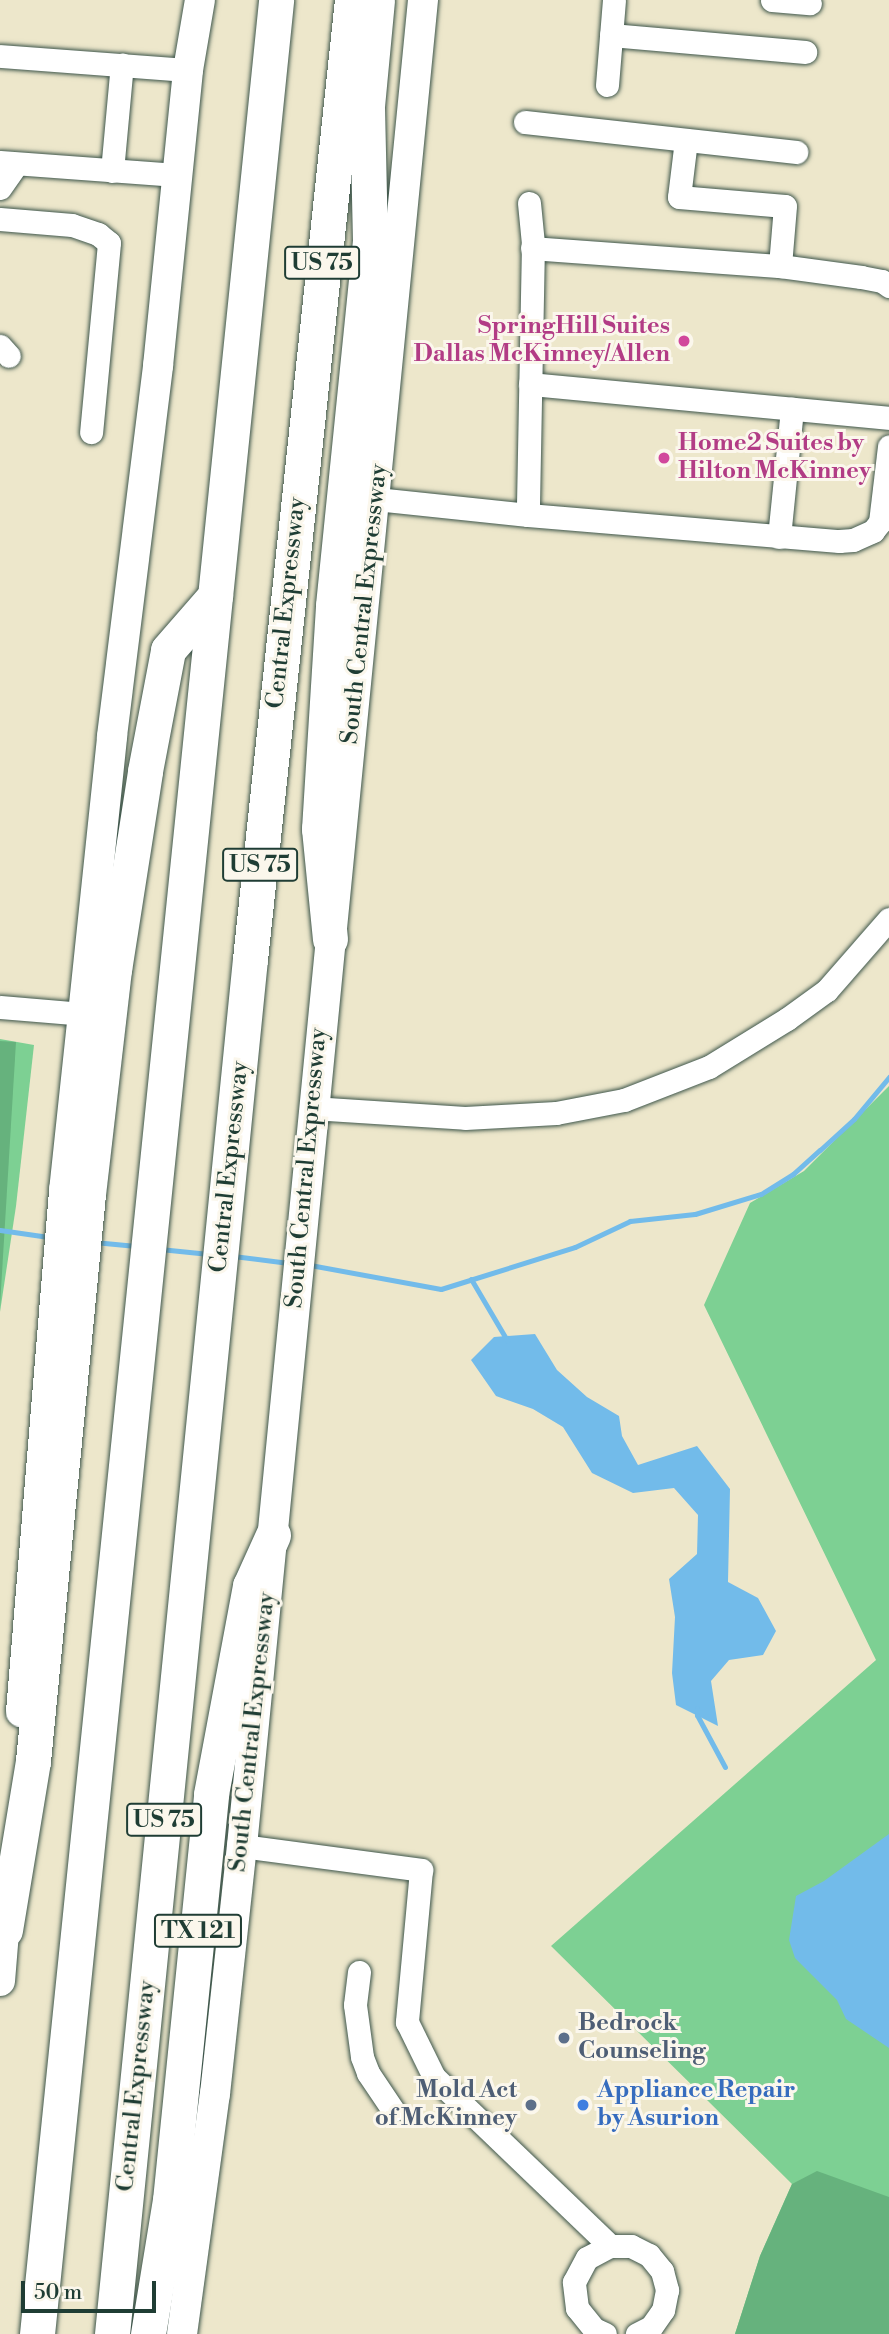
<!DOCTYPE html>
<style>
body{margin:0}
#map{position:relative;width:889px;height:2334px;overflow:hidden;background:#ede7cb;font-family:"Libre Bodoni",serif}
div>[style]{position:absolute}
[style*='--x']{left:calc(var(--x)*1px);top:calc(var(--y)*1px);width:calc(var(--w)*1px);rotate:calc(var(--a)*1deg)}
.green>*{inset:0;background:#7dd093}
.forest>*{inset:0;background:#66b27d}
.water>*{inset:0;background:#72bbea}
.stream>*{height:5px;margin:-2.5px;padding:0 2.5px;transform-origin:2.5px;border-radius:2.5px;background:#72bbea}
.roads{filter:drop-shadow(0 0 2px #3e564b) drop-shadow(0 0 2px #3e564b)}
.minor>*{height:23px;margin:-11.5px;padding:0 11.5px;transform-origin:11.5px;border-radius:11.5px;background:#fff}
.major>*{height:30px;margin:-15px;padding:0 15px;transform-origin:15px;border-radius:15px;background:#fff}
.highway>*{height:35px;margin:-17.5px;padding:0 17.5px;transform-origin:17.5px;border-radius:17.5px;background:#fff}
.dots>*{width:19px;height:19px;translate:-50% -50%;box-sizing:border-box;border:4px solid #fbf7ec;border-radius:50%}
span{translate:-50% -50%;white-space:nowrap;text-align:center;line-height:1.15;-webkit-text-stroke:6px #fbf7ec;paint-order:stroke}
.shield-label span{padding:2px 5px;background:#fbf7ec;border:2px solid;border-radius:5px;-webkit-text-stroke-width:0}
.shield-label{font-size:23px;color:#1f3d34;font-weight:700}
.hotel-label{font-size:24px;color:#b23c85;font-weight:700}
.right{translate:-100% -50%;text-align:right}
.left{translate:0 -50%;text-align:left}
.street-label{font-size:24px;color:#1f3d34}
.service-label{font-size:24px;color:#4e5e75;font-weight:700}
.shop-label{font-size:24px;color:#366cbe;font-weight:700}
.scale{position:absolute;left:21px;top:2281px;width:135px;height:32px;box-sizing:border-box;border:4px solid #1f3d34;border-top:0;padding-left:9px;font-size:21px;line-height:24px;white-space:nowrap;color:#1f3d34;-webkit-text-stroke:5px #fbf7ec;paint-order:stroke}
</style>
<div id="map">
<div class="green">
<i style="clip-path:polygon(0 1039px,34px 1045px,16px 1206px,0 1312px)"></i>
<i style="clip-path:polygon(889px 1086px,889px 2334px,735px 2334px,760px 2256px,792px 2184px,551px 1946px,876px 1660px,704px 1305px,750px 1203px,804px 1171px)"></i>
</div>
<div class="forest">
<i style="clip-path:polygon(0 1041px,16px 1042px,0 1306px)"></i>
<i style="clip-path:polygon(817px 2171px,889px 2197px,889px 2334px,735px 2334px,760px 2256px,792px 2184px)"></i>
</div>
<div class="water">
<i style="clip-path:polygon(535px 1334px,557px 1370px,587px 1397px,619px 1416px,622px 1436px,638px 1465px,697px 1446px,730px 1489px,728px 1582px,758px 1598px,776px 1631px,763px 1655px,729px 1660px,711px 1681px,718px 1726px,676px 1705px,672px 1673px,675px 1617px,669px 1579px,697px 1554px,698px 1515px,674px 1488px,633px 1493px,592px 1473px,563px 1427px,533px 1409px,496px 1396px,471px 1360px,494px 1337px)"></i>
<i style="clip-path:polygon(889px 1834px,889px 2048px,846px 2019px,837px 2000px,795px 1958px,789px 1940px,796px 1896px,824px 1881px)"></i>
</div>
<div class="stream">
<i style="--x:0;--y:1230;--w:49;--a:8.1"></i>
<i style="--x:94;--y:1242;--w:42;--a:5.4"></i>
<i style="--x:160;--y:1249;--w:49;--a:5.8"></i>
<i style="--x:233;--y:1256;--w:56;--a:7.1"></i>
<i style="--x:310;--y:1265;--w:133;--a:10.4"></i>
<i style="--x:441;--y:1289;--w:140;--a:-17.4"></i>
<i style="--x:575;--y:1247;--w:61;--a:-25.3"></i>
<i style="--x:630;--y:1221;--w:65;--a:-6.1"></i>
<i style="--x:695;--y:1214;--w:69;--a:-16.9"></i>
<i style="--x:761;--y:1194;--w:38;--a:-32"></i>
<i style="--x:793;--y:1174;--w:36;--a:-42"></i>
<i style="--x:820;--y:1150;--w:46;--a:-42.4"></i>
<i style="--x:854;--y:1119;--w:55;--a:-50.2"></i>
<i style="--x:471;--y:1279;--w:71;--a:59.5"></i>
<i style="--x:697;--y:1708;--w:7;--a:90"></i>
<i style="--x:697;--y:1715;--w:59;--a:61.7"></i>
</div>
<div class="roads">
<div class="minor">
<i style="--x:772;--y:0;--w:38;--a:5"></i>
<i style="--x:611;--y:35;--w:195;--a:5"></i>
<i style="--x:0;--y:56;--w:189;--a:4.3"></i>
<i style="--x:607;--y:85;--w:85;--a:-85.3"></i>
<i style="--x:525;--y:122;--w:273;--a:6.3"></i>
<i style="--x:686;--y:140;--w:57;--a:97"></i>
<i style="--x:679;--y:197;--w:106;--a:4.9"></i>
<i style="--x:785;--y:206;--w:60;--a:94.8"></i>
<i style="--x:780;--y:266;--w:82;--a:7.7"></i>
<i style="--x:861;--y:277;--w:21;--a:11"></i>
<i style="--x:882;--y:281;--w:9;--a:36"></i>
<i style="--x:0;--y:162;--w:177;--a:4.2"></i>
<i style="--x:112;--y:171;--w:107;--a:-84.7"></i>
<i style="--x:0;--y:188;--w:29;--a:-55"></i>
<i style="--x:529;--y:203;--w:41;--a:84.4"></i>
<i style="--x:533;--y:244;--w:271;--a:91.1"></i>
<i style="--x:528;--y:515;--w:312;--a:4.8"></i>
<i style="--x:839;--y:541;--w:14;--a:-4"></i>
<i style="--x:853;--y:540;--w:22;--a:-24"></i>
<i style="--x:873;--y:531;--w:11;--a:-52"></i>
<i style="--x:880;--y:522;--w:76;--a:-83.2"></i>
<i style="--x:0;--y:219;--w:72;--a:4.8"></i>
<i style="--x:72;--y:225;--w:28;--a:19"></i>
<i style="--x:98;--y:234;--w:14;--a:39"></i>
<i style="--x:109;--y:243;--w:190;--a:95.4"></i>
<i style="--x:532;--y:248;--w:249;--a:4.2"></i>
<i style="--x:0;--y:346;--w:13;--a:48"></i>
<i style="--x:530;--y:384;--w:361;--a:5.4"></i>
<i style="--x:376;--y:499;--w:153;--a:6"></i>
<i style="--x:779;--y:537;--w:129;--a:-84.2"></i>
<i style="--x:0;--y:1007;--w:83;--a:4.8"></i>
<i style="--x:312;--y:1108;--w:153;--a:3.7"></i>
<i style="--x:465;--y:1118;--w:91;--a:-3.1"></i>
<i style="--x:556;--y:1113;--w:69;--a:-10.8"></i>
<i style="--x:624;--y:1100;--w:91;--a:-21.2"></i>
<i style="--x:709;--y:1067;--w:92;--a:-31.6"></i>
<i style="--x:787;--y:1019;--w:49;--a:-35.9"></i>
<i style="--x:827;--y:990;--w:94;--a:-48.9"></i>
<i style="--x:242;--y:1846;--w:181;--a:7.6"></i>
<i style="--x:421;--y:1870;--w:153;--a:95.3"></i>
<i style="--x:407;--y:2022;--w:61;--a:63.9"></i>
<i style="--x:434;--y:2077;--w:244;--a:43.8"></i>
<i style="--x:359;--y:1972;--w:33;--a:97"></i>
<i style="--x:355;--y:2005;--w:52;--a:82.3"></i>
<i style="--x:362;--y:2057;--w:17;--a:69"></i>
<i style="--x:368;--y:2073;--w:45;--a:56"></i>
<i style="--x:605;--y:2334;--w:12;--a:-156"></i>
<i style="--x:594;--y:2329;--w:27;--a:-129"></i>
<i style="--x:577;--y:2308;--w:26;--a:-97"></i>
<i style="--x:574;--y:2282;--w:27;--a:-62"></i>
<i style="--x:587;--y:2258;--w:26;--a:-28"></i>
<i style="--x:610;--y:2246;--w:21;--a:0"></i>
<i style="--x:631;--y:2246;--w:20;--a:27"></i>
<i style="--x:649;--y:2255;--w:21;--a:51"></i>
<i style="--x:662;--y:2271;--w:20;--a:75"></i>
<i style="--x:667;--y:2290;--w:20;--a:101"></i>
<i style="--x:663;--y:2310;--w:21;--a:125"></i>
<i style="--x:651;--y:2327;--w:16;--a:153"></i>
</div>
<div class="major">
<i style="--x:21;--y:1712;--w:523;--a:-85.28"></i>
<i style="--x:64;--y:1191;--w:178;--a:-83.9"></i>
<i style="--x:83;--y:1014;--w:280;--a:-84"></i>
<i style="--x:112;--y:736;--w:373;--a:-82.9"></i>
<i style="--x:158;--y:366;--w:298;--a:-84.2"></i>
<i style="--x:188;--y:70;--w:71;--a:-80.3"></i>
<i style="--x:0;--y:1981;--w:73;--a:-85.3"></i>
<i style="--x:182;--y:2334;--w:242;--a:-82.2"></i>
<i style="--x:215;--y:2094;--w:249;--a:-83.8"></i>
<i style="--x:242;--y:1846;--w:1855;--a:-84.4"></i>
</div>
<div class="highway">
<i style="--x:330;--y:939;--w:111;--a:-95.7"></i>
<i style="--x:319;--y:829;--w:224;--a:-86.4"></i>
<i style="--x:333;--y:605;--w:367;--a:-84.2"></i>
<i style="--x:370;--y:240;--w:134;--a:-91.3"></i>
<i style="--x:367;--y:106;--w:106;--a:-84.6"></i>
<i style="--x:5;--y:1930;--w:171;--a:-80.6"></i>
<i style="--x:33;--y:1761;--w:570;--a:-84.46"></i>
<i style="--x:88;--y:1194;--w:226;--a:-83.4"></i>
<i style="--x:114;--y:970;--w:201;--a:-81.1"></i>
<i style="--x:145;--y:771;--w:123;--a:-79.2"></i>
<i style="--x:168;--y:650;--w:72;--a:-49"></i>
<i style="--x:37;--y:2334;--w:2346;--a:-84.15"></i>
<i style="--x:112;--y:2334;--w:1382;--a:-84.27"></i>
<i style="--x:250;--y:959;--w:964;--a:-83.93"></i>
<i style="--x:148;--y:2334;--w:136;--a:-80.7"></i>
<i style="--x:170;--y:2200;--w:408;--a:-84.2"></i>
<i style="--x:211;--y:1794;--w:212;--a:-79.4"></i>
<i style="--x:250;--y:1586;--w:56;--a:-65.7"></i>
</div>
</div>
<div class="dots">
<i style="left:684px;top:341px;background:#d1479c"></i>
<i style="left:664px;top:458px;background:#d1479c"></i>
<i style="left:564px;top:2038px;background:#5c6f8a"></i>
<i style="left:531px;top:2105px;background:#5c6f8a"></i>
<i style="left:583px;top:2105px;background:#3f7fe0"></i>
</div>
<div class="shield-label">
<span style="left:322px;top:263px">US 75</span>
<span style="left:260px;top:865px">US 75</span>
<span style="left:164px;top:1820px">US 75</span>
<span style="left:198px;top:1931px">TX 121</span>
</div>
<div class="hotel-label">
<span class="right" style="left:670px;top:341px">SpringHill Suites<br>Dallas McKinney/Allen</span>
<span class="left" style="left:678px;top:458px">Home2 Suites by<br>Hilton McKinney</span>
</div>
<div class="street-label">
<span style="left:287px;top:603px;rotate:-84deg">Central Expressway</span>
<span style="left:365px;top:604px;rotate:-84deg">South Central Expressway</span>
<span style="left:230px;top:1167px;rotate:-84deg">Central Expressway</span>
<span style="left:307px;top:1168px;rotate:-85deg">South Central Expressway</span>
<span style="left:253px;top:1732px;rotate:-84deg">South Central Expressway</span>
<span style="left:137px;top:2086px;rotate:-84deg">Central Expressway</span>
</div>
<div class="service-label">
<span class="left" style="left:578px;top:2038px">Bedrock<br>Counseling</span>
<span class="right" style="left:517px;top:2105px">Mold Act<br>of McKinney</span>
</div>
<div class="shop-label">
<span class="left" style="left:597px;top:2105px">Appliance Repair<br>by Asurion</span>
</div>
<div class="scale">50 m</div>
</div>
